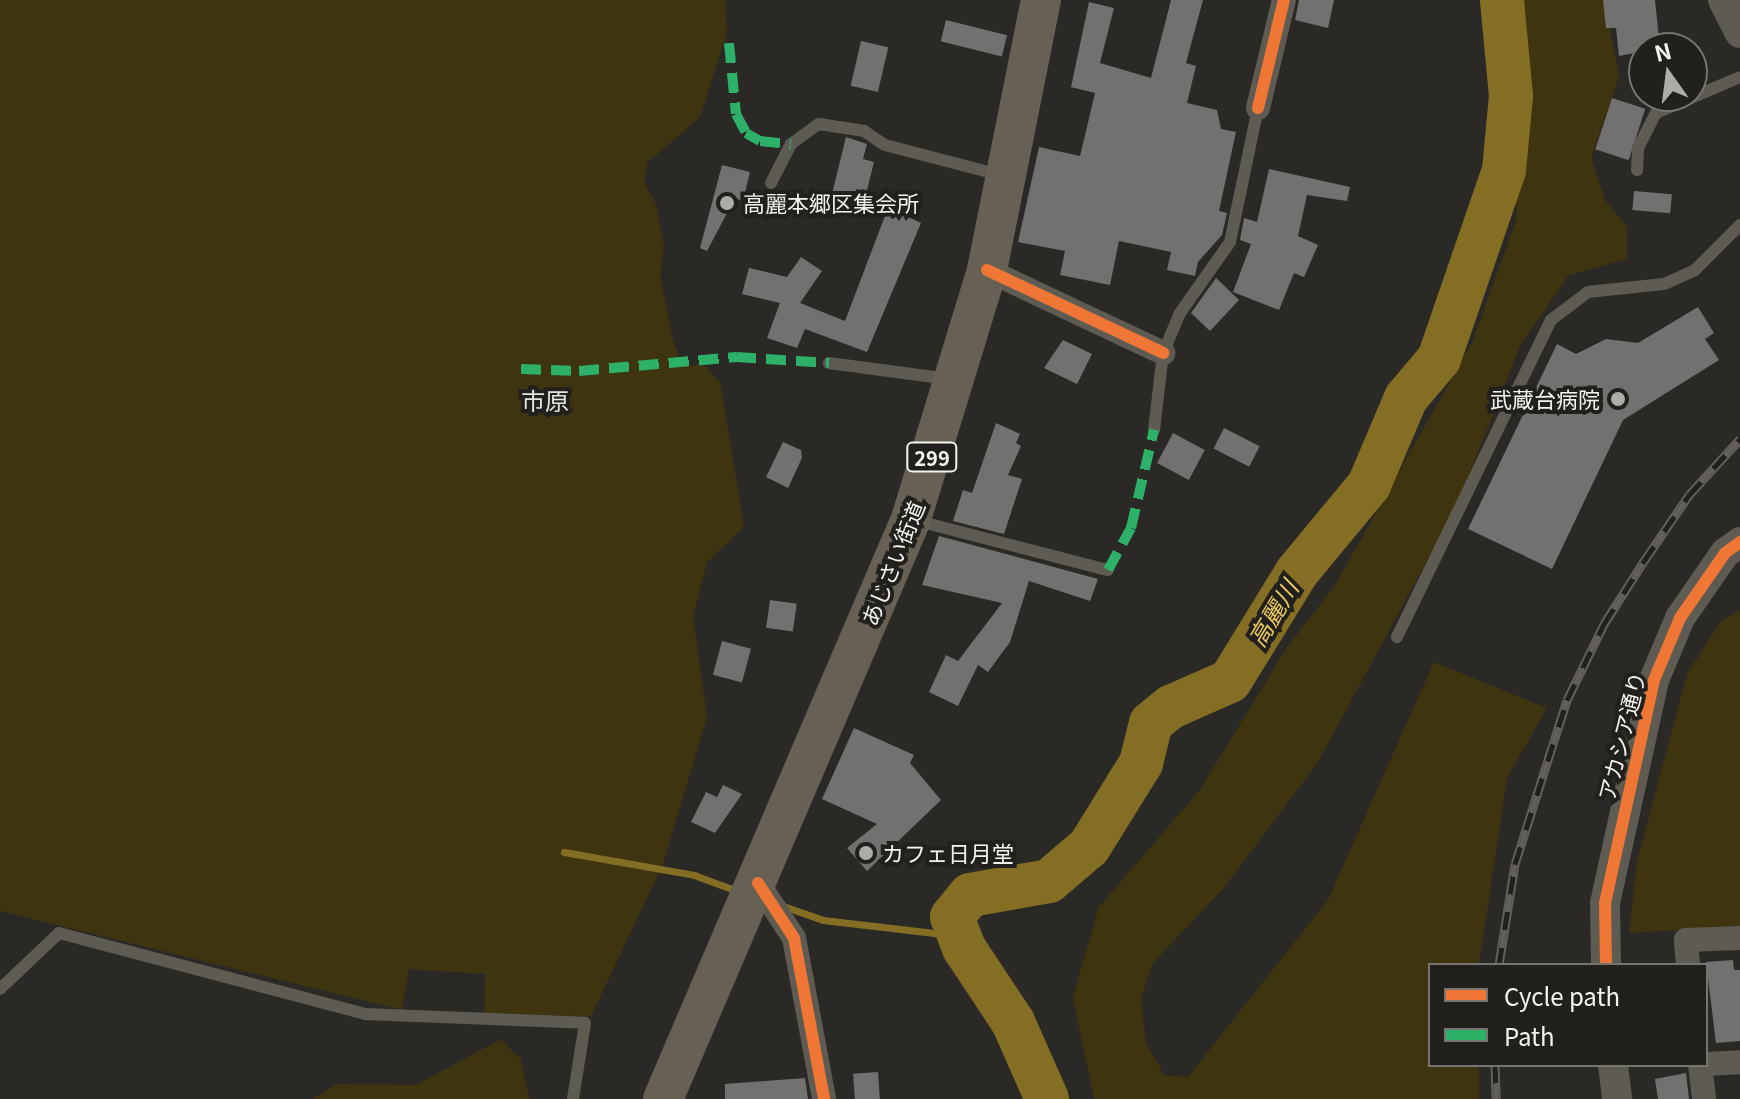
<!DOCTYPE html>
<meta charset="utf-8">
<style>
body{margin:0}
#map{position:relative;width:1740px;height:1099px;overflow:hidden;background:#2a2926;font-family:Georgia,"Noto Sans JP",serif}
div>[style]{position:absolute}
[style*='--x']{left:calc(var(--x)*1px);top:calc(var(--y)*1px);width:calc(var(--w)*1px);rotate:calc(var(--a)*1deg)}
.green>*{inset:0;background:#3f3410}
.stream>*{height:7px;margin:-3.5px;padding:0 3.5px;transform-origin:3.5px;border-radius:3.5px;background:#846e24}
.river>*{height:44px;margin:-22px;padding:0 22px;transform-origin:22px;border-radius:22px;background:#846e24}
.building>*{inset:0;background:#72716f;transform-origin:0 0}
.service>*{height:12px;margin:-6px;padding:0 6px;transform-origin:6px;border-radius:6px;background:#5e5b52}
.minor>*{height:24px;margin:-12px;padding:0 12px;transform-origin:12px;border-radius:12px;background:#5e5b52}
.tertiary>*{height:30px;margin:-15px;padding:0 15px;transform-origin:15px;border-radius:15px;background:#5e5b52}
.trunk>*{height:40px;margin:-20px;padding:0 20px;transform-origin:20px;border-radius:20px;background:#666154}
.rail>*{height:9px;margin-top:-4.5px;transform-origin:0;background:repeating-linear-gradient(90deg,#22201c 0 18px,#63605b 0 36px);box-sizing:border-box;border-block:2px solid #63605b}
.quiet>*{height:10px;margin-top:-5px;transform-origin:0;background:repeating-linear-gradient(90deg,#2db169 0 20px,transparent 0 30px)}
.cycleway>*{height:12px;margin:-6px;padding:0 6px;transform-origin:6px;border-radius:6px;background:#f07635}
.dots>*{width:22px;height:22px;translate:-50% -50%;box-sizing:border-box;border:4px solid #22201c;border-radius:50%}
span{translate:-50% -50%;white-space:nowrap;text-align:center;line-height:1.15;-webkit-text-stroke:8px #22201c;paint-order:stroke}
.shield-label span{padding:2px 6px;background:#22201c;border:2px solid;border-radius:6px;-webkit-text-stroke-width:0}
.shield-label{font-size:20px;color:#f4f3f0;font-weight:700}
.poi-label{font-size:22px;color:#f4f3f0}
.left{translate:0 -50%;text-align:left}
.right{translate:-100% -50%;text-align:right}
.street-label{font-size:22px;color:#f4f3f0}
.neighbourhood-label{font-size:24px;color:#e5e3dd}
.water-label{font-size:24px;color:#ecca5f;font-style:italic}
.legend{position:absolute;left:1428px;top:963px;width:280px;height:104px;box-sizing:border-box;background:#22201c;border:2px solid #767471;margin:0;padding:10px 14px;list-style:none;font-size:24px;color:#f4f3f0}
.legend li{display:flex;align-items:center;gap:16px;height:40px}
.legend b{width:40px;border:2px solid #767471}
.north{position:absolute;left:1628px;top:32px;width:80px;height:80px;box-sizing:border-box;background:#22201c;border:2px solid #767471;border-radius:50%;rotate:346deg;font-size:22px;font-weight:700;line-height:32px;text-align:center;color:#f4f3f0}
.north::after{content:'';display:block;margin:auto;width:28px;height:36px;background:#adaca9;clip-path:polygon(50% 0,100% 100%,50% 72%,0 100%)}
</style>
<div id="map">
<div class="green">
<i style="clip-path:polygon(0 0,725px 0,727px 33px,700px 117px,647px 163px,644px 182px,656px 204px,664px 246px,660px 275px,673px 341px,683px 366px,704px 365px,720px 382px,744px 527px,707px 562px,693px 617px,707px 717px,663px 864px,591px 1016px,484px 1014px,485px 974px,409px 969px,402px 1010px,0 911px)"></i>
<i style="clip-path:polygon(1521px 0,1604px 0,1619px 76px,1591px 158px,1605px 200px,1627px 227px,1627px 259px,1569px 275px,1521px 344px,1458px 503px,1318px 762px,1223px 889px,1152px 964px,1141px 999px,1146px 1043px,1164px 1075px,1188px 1077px,1328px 900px,1434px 662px,1547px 708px,1507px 778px,1479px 965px,1430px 965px,1430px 1065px,1479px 1065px,1479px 1099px,1094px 1099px,1073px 997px,1099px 907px,1200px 790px,1287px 647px,1334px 587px,1473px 341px,1517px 218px,1514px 153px,1527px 66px)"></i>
<i style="clip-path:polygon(1740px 610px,1740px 926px,1629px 933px,1637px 862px,1687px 674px,1721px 621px)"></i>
<i style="clip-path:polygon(501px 1039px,521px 1060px,529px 1099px,312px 1099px,337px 1084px,416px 1085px)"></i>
</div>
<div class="stream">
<i style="--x:564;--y:852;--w:132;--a:10"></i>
<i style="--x:694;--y:875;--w:46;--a:20.4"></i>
<i style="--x:783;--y:906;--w:42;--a:19.3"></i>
<i style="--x:823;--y:920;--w:138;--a:6.7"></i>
</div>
<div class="river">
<i style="--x:1047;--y:1099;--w:84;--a:-113.8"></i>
<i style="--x:1013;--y:1022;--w:89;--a:-123.5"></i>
<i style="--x:964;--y:948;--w:33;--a:-111"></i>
<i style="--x:952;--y:917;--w:28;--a:-51"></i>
<i style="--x:970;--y:895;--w:80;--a:-10"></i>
<i style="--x:1049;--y:881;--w:52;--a:-40.4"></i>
<i style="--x:1089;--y:847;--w:99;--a:-58.2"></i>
<i style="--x:1141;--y:763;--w:41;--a:-76"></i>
<i style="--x:1151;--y:723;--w:26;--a:-39"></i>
<i style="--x:1171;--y:707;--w:64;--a:-23.8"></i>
<i style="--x:1230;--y:681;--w:128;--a:-58.4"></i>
<i style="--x:1297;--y:572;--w:113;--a:-50.4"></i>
<i style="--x:1369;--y:485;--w:95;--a:-67"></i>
<i style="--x:1406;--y:398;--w:51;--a:-49.8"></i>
<i style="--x:1439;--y:359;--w:200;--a:-71"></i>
<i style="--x:1504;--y:170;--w:74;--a:-84.6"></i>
<i style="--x:1511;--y:96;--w:96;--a:-95.4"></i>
</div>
<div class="building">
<i style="clip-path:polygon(1171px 0,1203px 0,1186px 63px,1196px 66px,1187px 103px,1217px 110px,1221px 129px,1236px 132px,1219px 211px,1227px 213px,1222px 235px,1198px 262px,1195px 276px,1167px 270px,1171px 252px,1119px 241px,1110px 285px,1060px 275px,1065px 251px,1018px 242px,1039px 147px,1080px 156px,1095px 93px,1071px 87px,1089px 2px,1114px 8px,1100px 63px,1151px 78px)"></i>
<i style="clip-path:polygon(1299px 0,1334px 0,1328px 28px,1295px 20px)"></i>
<i style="clip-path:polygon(1603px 0,1655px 0,1660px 48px,1619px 56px,1616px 28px,1606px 28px)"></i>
<i style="left:946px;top:20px;width:63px;height:22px;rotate:14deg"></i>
<i style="left:861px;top:41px;width:28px;height:46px;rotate:13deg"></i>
<i style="left:1612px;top:98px;width:35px;height:54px;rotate:18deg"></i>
<i style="clip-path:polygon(846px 137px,867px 144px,863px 159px,874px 162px,863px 206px,831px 198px)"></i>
<i style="clip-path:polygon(722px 165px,750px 172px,743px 201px,735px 198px,707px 251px,700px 248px)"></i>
<i style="clip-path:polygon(1269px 169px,1350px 187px,1347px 201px,1307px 195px,1298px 236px,1318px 245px,1304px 277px,1294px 273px,1279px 310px,1233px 292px,1251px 244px,1240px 240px,1244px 218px,1257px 222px)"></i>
<i style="left:1634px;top:191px;width:38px;height:19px;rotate:5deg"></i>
<i style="clip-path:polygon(888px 208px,921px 223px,867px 352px,805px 329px,797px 348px,767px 338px,780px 303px,742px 294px,749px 268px,787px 277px,801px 257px,822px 271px,800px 303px,845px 321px)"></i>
<i style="clip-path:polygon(1216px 278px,1239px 300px,1210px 331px,1191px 313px)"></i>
<i style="clip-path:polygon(1698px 307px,1714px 333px,1705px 339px,1719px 360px,1623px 420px,1552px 569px,1468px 529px,1557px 344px,1576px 354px,1606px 339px,1638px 343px)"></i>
<i style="clip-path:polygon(1063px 340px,1092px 354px,1077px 384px,1044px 368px)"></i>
<i style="clip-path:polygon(996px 423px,1020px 434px,1016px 443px,1021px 446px,1008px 475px,1022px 479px,1004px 534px,953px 521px,963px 490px,972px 493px)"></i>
<i style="left:1224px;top:428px;width:40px;height:23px;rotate:27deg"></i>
<i style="left:1173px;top:433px;width:36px;height:34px;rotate:28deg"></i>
<i style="clip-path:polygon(783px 442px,801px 450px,802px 458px,788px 488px,766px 477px)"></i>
<i style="clip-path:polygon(939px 536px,1098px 579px,1090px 601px,1029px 581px,1010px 642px,988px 672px,978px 665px,958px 706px,929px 692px,946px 655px,958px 661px,1002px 603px,922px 585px)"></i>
<i style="left:770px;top:600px;width:27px;height:28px;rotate:8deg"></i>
<i style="left:722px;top:641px;width:30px;height:35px;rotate:15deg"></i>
<i style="clip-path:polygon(854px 728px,914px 755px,910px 763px,941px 800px,867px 871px,847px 848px,877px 824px,822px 799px)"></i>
<i style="clip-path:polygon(723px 785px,742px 794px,715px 833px,691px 822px,706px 792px,717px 797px)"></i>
<i style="clip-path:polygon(1733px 960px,1734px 970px,1740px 970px,1740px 1041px,1716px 1043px,1706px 962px)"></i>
<i style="left:878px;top:1072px;width:27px;height:25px;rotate:86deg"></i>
<i style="clip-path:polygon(1686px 1073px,1689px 1099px,1658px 1099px,1655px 1079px)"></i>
<i style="clip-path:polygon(805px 1078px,808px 1099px,725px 1099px,725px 1084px)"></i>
</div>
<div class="service">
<i style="--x:1637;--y:170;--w:22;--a:-87"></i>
<i style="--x:1638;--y:148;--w:39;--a:-63"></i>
<i style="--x:1656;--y:113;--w:91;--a:-23.2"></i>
<i style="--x:771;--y:183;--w:44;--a:-62.9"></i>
<i style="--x:791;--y:144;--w:34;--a:-36"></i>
<i style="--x:819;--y:124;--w:46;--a:8.8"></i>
<i style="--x:864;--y:131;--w:25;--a:34"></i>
<i style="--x:885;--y:145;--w:119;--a:14.6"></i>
<i style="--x:829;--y:363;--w:121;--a:7.6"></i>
<i style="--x:1154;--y:430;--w:78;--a:-83.3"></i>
<i style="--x:1163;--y:353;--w:43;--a:-67"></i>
<i style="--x:1180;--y:313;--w:87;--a:-54.8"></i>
<i style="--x:1230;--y:242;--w:137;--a:-78.2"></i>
<i style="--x:918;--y:521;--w:196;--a:14.5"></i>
<i style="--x:1397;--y:637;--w:352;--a:-64.1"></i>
<i style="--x:1551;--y:320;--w:46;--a:-37.1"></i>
<i style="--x:1588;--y:292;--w:76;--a:-6"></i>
<i style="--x:1664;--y:284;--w:34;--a:-24"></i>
<i style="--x:1695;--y:270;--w:64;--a:-45"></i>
<i style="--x:0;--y:989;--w:81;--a:-43.5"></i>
<i style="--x:59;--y:933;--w:317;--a:14.8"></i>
<i style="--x:365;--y:1014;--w:220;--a:2.3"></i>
<i style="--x:585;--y:1023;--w:77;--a:99"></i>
</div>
<div class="minor">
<i style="--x:1258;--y:108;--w:111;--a:-76.5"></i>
<i style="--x:987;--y:270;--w:195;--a:25.2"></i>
<i style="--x:758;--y:883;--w:66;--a:56.8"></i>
<i style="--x:794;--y:938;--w:164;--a:79.4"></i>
<i style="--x:1688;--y:965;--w:25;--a:-95"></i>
<i style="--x:1686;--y:940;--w:54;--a:-2.1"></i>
<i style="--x:1706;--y:1064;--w:34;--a:-3"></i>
<i style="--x:1700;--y:1065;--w:34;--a:83"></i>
</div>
<div class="tertiary">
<i style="--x:1723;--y:0;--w:37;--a:63"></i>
<i style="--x:1606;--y:965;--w:62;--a:-90.9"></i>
<i style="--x:1605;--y:903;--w:228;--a:-77.6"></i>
<i style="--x:1654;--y:680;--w:67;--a:-67.2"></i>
<i style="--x:1680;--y:618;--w:79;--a:-55.3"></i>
<i style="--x:1725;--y:553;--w:19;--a:-36"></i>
<i style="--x:1613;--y:1065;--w:34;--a:83"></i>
</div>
<div class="trunk">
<i style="--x:663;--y:1099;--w:631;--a:-66.85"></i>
<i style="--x:911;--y:519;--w:260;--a:-73"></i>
<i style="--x:987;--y:270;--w:275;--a:-78.7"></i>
</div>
<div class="rail">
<i style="--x:1499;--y:965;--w:102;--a:-81"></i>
<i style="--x:1515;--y:864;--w:172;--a:-72.4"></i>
<i style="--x:1567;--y:700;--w:85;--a:-64"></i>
<i style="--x:1604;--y:624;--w:75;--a:-57.6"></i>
<i style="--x:1644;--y:561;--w:80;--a:-55.7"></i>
<i style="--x:1689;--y:495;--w:76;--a:-47.7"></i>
<i style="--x:1495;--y:1065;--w:34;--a:88"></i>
</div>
<div class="quiet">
<i style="--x:729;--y:43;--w:71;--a:84.4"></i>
<i style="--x:736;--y:114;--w:21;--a:62"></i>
<i style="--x:746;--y:133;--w:16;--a:30"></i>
<i style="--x:760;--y:141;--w:31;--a:6"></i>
<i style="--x:521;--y:369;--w:58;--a:2"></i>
<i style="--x:579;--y:371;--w:158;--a:-5.1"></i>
<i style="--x:736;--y:357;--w:93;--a:3.7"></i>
<i style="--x:1108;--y:570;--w:48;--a:-61.3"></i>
<i style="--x:1131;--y:528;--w:101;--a:-76.8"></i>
</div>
<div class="cycleway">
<i style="--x:1258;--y:108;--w:111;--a:-76.5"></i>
<i style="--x:987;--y:270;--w:195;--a:25.2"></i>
<i style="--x:758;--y:883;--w:66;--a:56.8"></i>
<i style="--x:794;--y:938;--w:164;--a:79.4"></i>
<i style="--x:1606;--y:965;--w:62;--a:-90.9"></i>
<i style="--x:1605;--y:903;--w:228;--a:-77.6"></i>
<i style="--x:1654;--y:680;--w:67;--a:-67.2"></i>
<i style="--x:1680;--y:618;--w:79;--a:-55.3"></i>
<i style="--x:1725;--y:553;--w:19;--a:-36"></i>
</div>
<div class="dots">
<i style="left:727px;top:203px;background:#adaca9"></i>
<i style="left:1618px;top:399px;background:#adaca9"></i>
<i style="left:866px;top:853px;background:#adaca9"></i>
</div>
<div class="shield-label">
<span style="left:932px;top:457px">299</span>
</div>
<div class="poi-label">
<span class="left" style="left:743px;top:203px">高麗本郷区集会所</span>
<span class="right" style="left:1600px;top:399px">武蔵台病院</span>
<span class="left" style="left:882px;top:853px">カフェ日月堂</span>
</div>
<div class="street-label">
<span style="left:892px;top:563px;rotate:-68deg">あじさい街道</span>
<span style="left:1621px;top:736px;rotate:-76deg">アカシア通り</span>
</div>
<div class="neighbourhood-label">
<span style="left:545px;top:400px">市原</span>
</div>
<div class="water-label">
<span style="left:1272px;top:613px;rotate:-59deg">高麗川</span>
</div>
<ul class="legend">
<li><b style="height:10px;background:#f07635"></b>Cycle path</li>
<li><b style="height:10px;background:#2db169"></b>Path</li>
</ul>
<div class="north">N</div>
</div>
